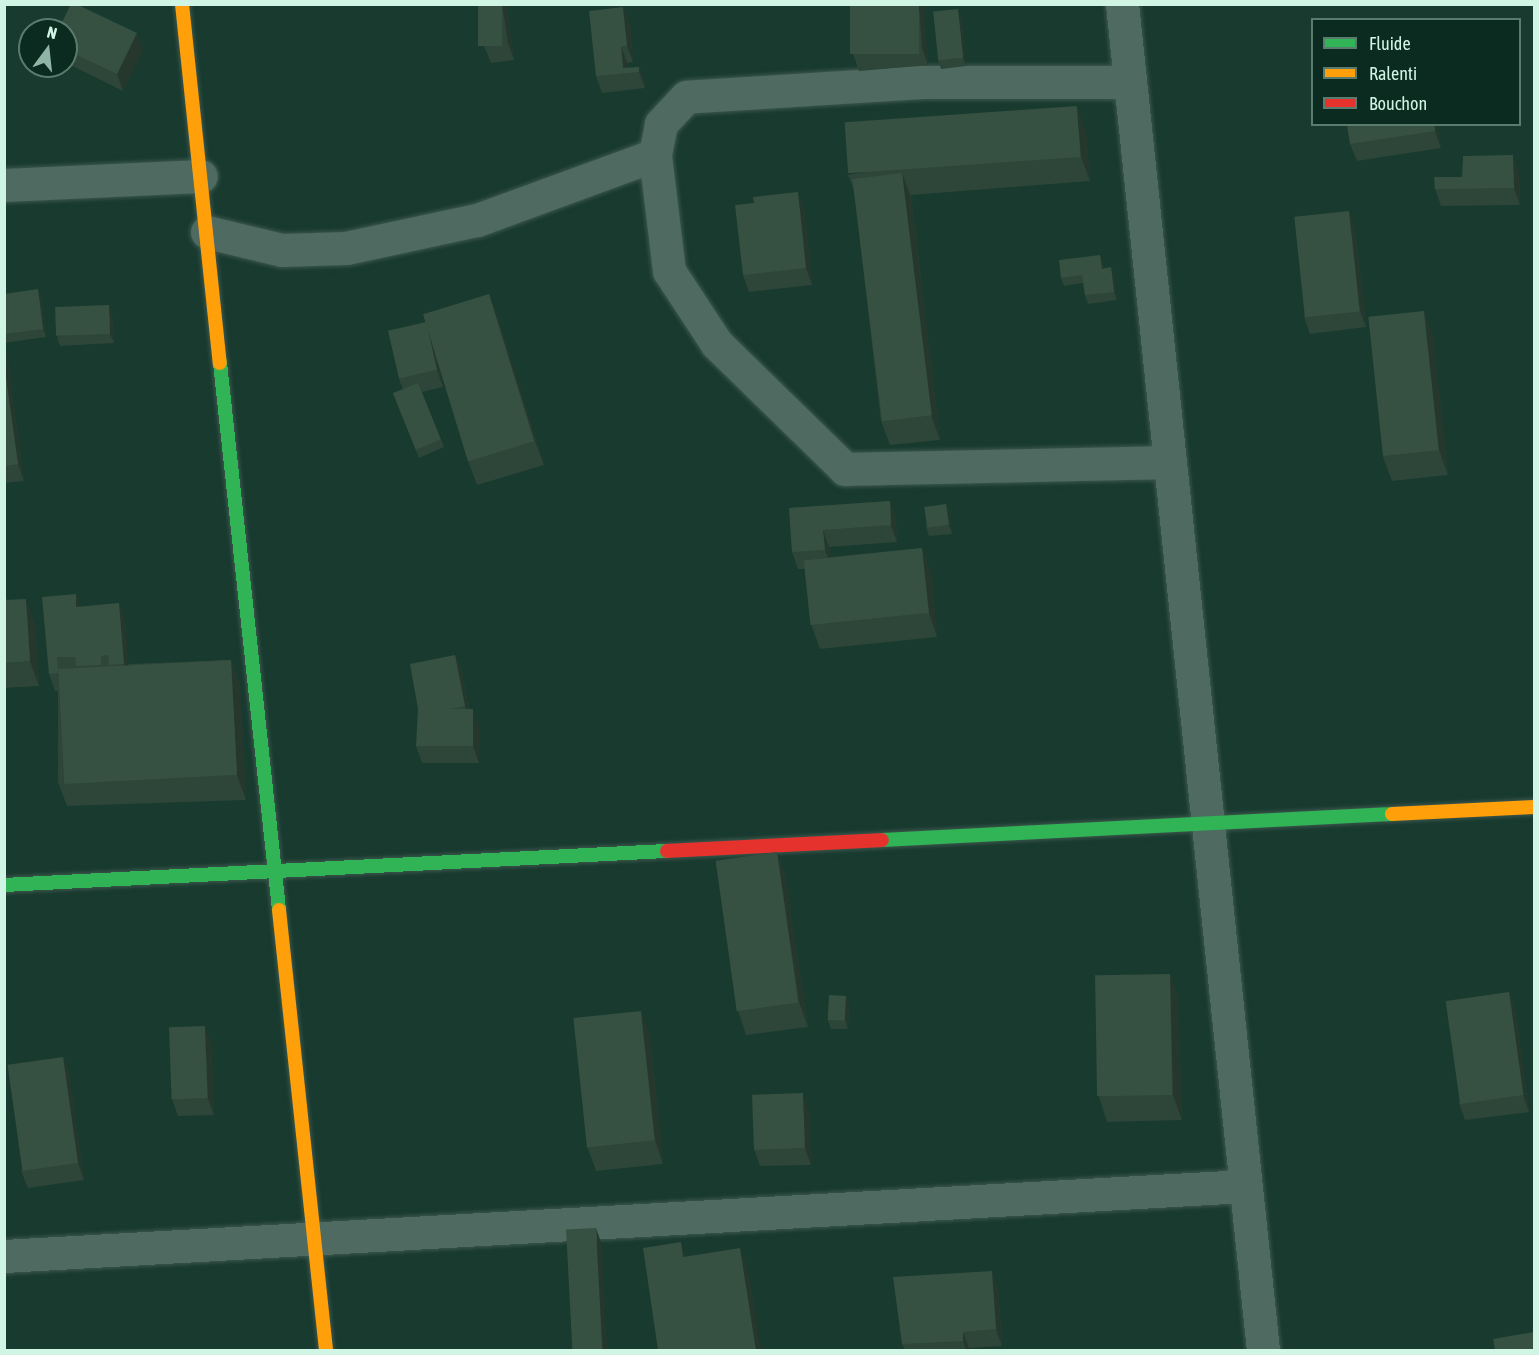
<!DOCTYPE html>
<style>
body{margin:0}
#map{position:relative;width:1539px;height:1355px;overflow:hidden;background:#183a2f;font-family:"Asap Condensed",sans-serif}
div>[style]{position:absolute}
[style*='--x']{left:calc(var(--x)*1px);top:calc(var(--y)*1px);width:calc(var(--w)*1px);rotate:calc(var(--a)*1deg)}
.roads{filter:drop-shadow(0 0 2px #3d574d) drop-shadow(0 0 2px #3d574d)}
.street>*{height:33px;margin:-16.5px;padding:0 16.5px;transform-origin:16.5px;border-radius:16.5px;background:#4f6a60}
.fast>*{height:14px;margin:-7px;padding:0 7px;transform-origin:7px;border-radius:7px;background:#30b455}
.slow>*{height:14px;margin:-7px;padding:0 7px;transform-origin:7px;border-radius:7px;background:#ff9f0a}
.jam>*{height:14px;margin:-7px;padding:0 7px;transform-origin:7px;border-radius:7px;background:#e5322d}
.wall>*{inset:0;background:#2e4539}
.shaded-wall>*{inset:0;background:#26382e}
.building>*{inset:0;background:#365042;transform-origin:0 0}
span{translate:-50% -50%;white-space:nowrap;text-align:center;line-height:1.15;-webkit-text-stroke:5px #0b2b20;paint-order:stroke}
.frame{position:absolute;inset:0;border:6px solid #d0f5e4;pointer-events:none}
.legend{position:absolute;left:1311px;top:18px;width:210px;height:108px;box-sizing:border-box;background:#0b2b20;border:2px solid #5a7c6e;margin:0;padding:8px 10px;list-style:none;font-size:18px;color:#d0f5e4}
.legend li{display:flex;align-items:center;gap:12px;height:30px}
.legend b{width:30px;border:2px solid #5a7c6e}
.north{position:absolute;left:18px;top:18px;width:60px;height:60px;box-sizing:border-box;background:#0b2b20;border:2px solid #5a7c6e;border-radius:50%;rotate:15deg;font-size:16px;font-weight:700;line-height:24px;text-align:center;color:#d0f5e4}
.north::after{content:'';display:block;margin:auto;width:21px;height:27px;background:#90b4a5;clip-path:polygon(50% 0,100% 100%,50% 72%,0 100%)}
</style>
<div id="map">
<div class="roads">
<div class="street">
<i style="--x:1122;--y:4;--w:1353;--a:84.02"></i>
<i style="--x:1130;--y:82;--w:208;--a:180"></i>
<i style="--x:922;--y:82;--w:236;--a:176.4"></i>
<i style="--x:686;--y:97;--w:37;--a:133"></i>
<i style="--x:661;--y:124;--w:32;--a:101"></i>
<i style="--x:655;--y:155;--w:117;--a:83.1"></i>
<i style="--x:669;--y:271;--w:87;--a:56.7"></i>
<i style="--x:717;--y:344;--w:179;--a:44.3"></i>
<i style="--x:845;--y:469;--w:325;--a:-1.2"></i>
<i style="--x:4;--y:185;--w:197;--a:-2.6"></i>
<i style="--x:207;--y:232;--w:77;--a:13.5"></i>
<i style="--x:282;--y:250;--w:64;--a:-1.8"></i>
<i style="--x:346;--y:248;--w:134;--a:-12.1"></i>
<i style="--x:477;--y:220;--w:189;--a:-20.1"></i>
<i style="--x:4;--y:1256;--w:1243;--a:-3.23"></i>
</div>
<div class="fast">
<i style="--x:220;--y:363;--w:550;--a:83.84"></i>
<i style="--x:882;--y:840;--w:511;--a:-2.92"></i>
<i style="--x:4;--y:885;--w:664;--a:-2.94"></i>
</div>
<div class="slow">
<i style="--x:182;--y:4;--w:361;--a:84"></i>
<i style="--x:1392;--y:814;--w:142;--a:-2.8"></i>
<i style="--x:279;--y:910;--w:443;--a:83.9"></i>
</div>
<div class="jam">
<i style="--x:667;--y:851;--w:215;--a:-2.9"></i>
</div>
</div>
<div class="wall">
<i style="clip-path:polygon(478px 4px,506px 4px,514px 60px,491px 63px,484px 46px)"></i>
<i style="clip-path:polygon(924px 8px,928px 65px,859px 71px,853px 54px)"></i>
<i style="clip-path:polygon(961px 17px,966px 66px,941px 69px,938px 60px)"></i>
<i style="clip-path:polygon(630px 24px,633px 62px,627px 63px,627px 68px,639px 67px,645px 83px,645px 88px,602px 93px,596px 76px)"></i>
<i style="clip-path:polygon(66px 30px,143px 50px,123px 91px,66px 63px)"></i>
<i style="clip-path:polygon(1347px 124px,1437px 124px,1441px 148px,1357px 161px,1350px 144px)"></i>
<i style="clip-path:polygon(1086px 131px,1090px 181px,911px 195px,940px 440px,890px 445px,881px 421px,854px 190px,848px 175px)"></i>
<i style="clip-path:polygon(1519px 172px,1520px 205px,1441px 206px,1435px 189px,1462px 177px)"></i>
<i style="clip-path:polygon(754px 203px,804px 209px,812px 285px,749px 292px,743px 275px)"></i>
<i style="clip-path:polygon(1355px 228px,1366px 327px,1310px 334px,1304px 317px)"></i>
<i style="clip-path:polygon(1100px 255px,1104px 268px,1111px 267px,1114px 276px,1117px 300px,1088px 304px,1085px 295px,1083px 283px,1064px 286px,1061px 278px)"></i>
<i style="clip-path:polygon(4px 294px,41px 298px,46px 337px,4px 343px)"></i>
<i style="clip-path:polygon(489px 294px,498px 318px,544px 465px,477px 485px,468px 461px,436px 355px,443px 387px,422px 392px,444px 447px,419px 458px,393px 394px,403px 390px,399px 379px,426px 322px)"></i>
<i style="clip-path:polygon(112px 313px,114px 343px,60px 346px,57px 337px)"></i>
<i style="clip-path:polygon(1433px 336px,1448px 475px,1392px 481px,1383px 457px)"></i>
<i style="clip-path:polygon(4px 343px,6px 348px,24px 481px,4px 483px)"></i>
<i style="clip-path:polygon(890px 501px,896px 518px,897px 542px,829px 547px,830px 557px,922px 548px,931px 572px,937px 637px,820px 649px,811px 624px,805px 569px,798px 569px,792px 552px,789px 508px)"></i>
<i style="clip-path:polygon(946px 504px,949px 512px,952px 534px,929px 536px,926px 527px)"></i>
<i style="clip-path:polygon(4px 592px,7px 600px,35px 623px,39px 686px,4px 688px)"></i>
<i style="clip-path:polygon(76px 594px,80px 607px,125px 620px,128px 664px,231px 660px,240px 685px,246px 800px,67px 806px,58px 782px,58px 691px,55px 691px,49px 674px)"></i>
<i style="clip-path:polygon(455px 655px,462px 672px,469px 709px,479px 726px,479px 763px,422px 763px,416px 746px)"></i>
<i style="clip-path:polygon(777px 852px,785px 876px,808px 1027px,746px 1035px,738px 1011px)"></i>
<i style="clip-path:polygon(1170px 974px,1178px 999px,1182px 1120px,1107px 1122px,1099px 1097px)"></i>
<i style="clip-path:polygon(1509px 992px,1515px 1009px,1529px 1112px,1465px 1120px,1459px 1103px)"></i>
<i style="clip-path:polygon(846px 996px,849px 1004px,848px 1029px,831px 1029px,828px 1020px)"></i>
<i style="clip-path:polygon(650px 1035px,663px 1164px,596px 1171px,587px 1146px)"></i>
<i style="clip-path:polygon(211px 1043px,214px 1115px,178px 1116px,172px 1099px)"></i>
<i style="clip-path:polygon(63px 1057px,69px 1073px,84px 1180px,28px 1188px,21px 1171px)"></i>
<i style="clip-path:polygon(809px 1110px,811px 1165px,760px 1166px,754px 1149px)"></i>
<i style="clip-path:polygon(998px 1287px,1002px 1346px,969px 1348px,969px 1350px,905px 1350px,902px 1344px)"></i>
</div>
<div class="shaded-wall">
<i style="clip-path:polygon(502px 4px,506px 4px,514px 60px,508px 43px)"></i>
<i style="clip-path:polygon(919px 4px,923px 4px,924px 8px,928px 65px,922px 48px)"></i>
<i style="clip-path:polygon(623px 7px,630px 24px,633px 62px,627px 46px)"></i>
<i style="clip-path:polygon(958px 9px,961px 17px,966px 66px,963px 58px)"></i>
<i style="clip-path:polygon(137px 33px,143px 50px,123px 91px,117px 74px)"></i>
<i style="clip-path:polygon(621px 46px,627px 63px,628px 73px,623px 68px)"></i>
<i style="clip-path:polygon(639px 67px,645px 83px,645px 88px,639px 72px)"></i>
<i style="clip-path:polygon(1077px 106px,1086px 131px,1090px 181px,1081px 157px)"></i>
<i style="clip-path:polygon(1434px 124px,1437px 124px,1441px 148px,1435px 131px)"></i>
<i style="clip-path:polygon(1513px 155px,1519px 172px,1520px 205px,1514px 188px)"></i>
<i style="clip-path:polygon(902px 173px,911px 197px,940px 440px,931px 415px)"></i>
<i style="clip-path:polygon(798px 192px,804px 209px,812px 285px,806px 268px)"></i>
<i style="clip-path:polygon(1349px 211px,1355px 228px,1366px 327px,1360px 311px)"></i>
<i style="clip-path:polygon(1100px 255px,1103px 263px,1105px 277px,1102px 269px)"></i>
<i style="clip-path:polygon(1111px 267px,1114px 276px,1117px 300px,1114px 292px)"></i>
<i style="clip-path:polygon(38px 289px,41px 298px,46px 337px,43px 329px)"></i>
<i style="clip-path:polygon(489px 294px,498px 318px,544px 465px,535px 441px)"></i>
<i style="clip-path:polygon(109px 305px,112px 313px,114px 343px,110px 334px)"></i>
<i style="clip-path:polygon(1424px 311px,1433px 336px,1448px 475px,1439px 450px)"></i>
<i style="clip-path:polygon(426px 321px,432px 338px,443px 387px,437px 370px)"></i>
<i style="clip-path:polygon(4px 343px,6px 348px,24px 481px,18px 464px,4px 364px)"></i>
<i style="clip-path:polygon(890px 501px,896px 518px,897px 542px,891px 525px)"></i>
<i style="clip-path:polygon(946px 504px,949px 512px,952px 534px,949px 525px)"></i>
<i style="clip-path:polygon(823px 530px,829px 547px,831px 567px,825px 550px)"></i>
<i style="clip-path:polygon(922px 548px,931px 572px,937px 637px,929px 613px)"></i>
<i style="clip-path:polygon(76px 594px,82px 611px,76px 607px)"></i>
<i style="clip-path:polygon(26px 599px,35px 623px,39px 686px,30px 661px)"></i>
<i style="clip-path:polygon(119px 603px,125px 620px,130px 685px,124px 668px)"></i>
<i style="clip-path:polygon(455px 655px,462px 672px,471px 723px,465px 706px)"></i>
<i style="clip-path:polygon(231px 660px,240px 685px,246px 800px,237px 775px)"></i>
<i style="clip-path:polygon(473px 709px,479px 726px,479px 763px,473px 746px)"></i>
<i style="clip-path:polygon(777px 852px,785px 876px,808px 1027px,799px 1002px)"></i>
<i style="clip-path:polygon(1170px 974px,1178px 999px,1182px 1120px,1173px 1095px)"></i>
<i style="clip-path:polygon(1509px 992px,1515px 1009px,1529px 1112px,1523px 1095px)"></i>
<i style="clip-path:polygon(846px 996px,849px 1004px,848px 1029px,845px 1020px)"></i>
<i style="clip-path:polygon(641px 1011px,650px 1035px,663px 1164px,655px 1140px)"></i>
<i style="clip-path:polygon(205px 1026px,211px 1043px,214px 1115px,208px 1098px)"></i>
<i style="clip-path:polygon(63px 1057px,69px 1073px,84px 1180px,78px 1163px)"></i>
<i style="clip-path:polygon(803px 1093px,809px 1110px,811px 1165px,805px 1148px)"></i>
<i style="clip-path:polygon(596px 1228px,602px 1245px,607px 1350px,602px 1350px)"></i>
<i style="clip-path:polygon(681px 1242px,689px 1266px,683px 1257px)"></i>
<i style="clip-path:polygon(740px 1248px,749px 1272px,761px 1350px,756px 1350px)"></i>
<i style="clip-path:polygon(992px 1271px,998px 1287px,1002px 1346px,996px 1329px)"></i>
<i style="clip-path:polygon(963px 1332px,969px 1348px,969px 1350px,966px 1350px,963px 1341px)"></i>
</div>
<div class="building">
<i style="clip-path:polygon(71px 4px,76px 4px,137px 33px,117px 74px,66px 50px,66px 30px,58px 30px)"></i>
<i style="left:478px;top:4px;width:24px;height:42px"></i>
<i style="left:850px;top:4px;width:69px;height:50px"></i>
<i style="clip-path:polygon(623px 7px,627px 46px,621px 46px,623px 68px,639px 67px,639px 72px,596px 76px,589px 11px)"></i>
<i style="left:958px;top:9px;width:49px;height:25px;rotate:84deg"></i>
<i style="left:1077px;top:106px;width:51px;height:233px;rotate:86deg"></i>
<i style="clip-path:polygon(1347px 124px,1434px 124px,1435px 131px,1350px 144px)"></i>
<i style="clip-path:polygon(1513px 155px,1514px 188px,1435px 189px,1434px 177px,1462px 177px,1463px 156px)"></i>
<i style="left:902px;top:173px;width:244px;height:50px;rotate:83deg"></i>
<i style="clip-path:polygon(798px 192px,806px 268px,743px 275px,735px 205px,754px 203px,753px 197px)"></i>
<i style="left:1349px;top:211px;width:101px;height:55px;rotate:84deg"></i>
<i style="clip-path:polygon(1100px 255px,1102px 269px,1111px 267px,1114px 292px,1085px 295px,1082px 275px,1061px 278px,1059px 260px)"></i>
<i style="clip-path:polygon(38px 289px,43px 329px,4px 334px,4px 294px)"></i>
<i style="left:489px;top:294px;width:154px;height:69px;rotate:73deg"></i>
<i style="left:109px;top:305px;width:29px;height:54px;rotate:88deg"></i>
<i style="left:1424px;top:311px;width:140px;height:56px;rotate:84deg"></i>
<i style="left:426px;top:322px;width:49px;height:39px;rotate:77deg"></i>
<i style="clip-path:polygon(4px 364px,18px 464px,4px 466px)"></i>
<i style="left:418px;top:383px;width:61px;height:27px;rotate:68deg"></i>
<i style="clip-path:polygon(890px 501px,891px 525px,823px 530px,825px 550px,792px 552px,789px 508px)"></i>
<i style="left:946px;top:504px;width:21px;height:22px;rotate:82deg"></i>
<i style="left:922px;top:548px;width:65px;height:119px;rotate:84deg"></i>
<i style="clip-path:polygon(76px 594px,76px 607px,119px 603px,124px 664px,109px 665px,108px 655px,101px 656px,101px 665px,76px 666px,75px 657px,57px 657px,58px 673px,49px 674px,42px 597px)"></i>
<i style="clip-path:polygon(26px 599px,30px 661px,4px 663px,4px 600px)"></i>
<i style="clip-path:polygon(455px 655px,465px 706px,450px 709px,473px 709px,473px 746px,416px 746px,418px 709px,410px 664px)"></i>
<i style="left:231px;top:660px;width:115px;height:173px;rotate:87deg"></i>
<i style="left:777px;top:852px;width:152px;height:62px;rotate:82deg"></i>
<i style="left:1170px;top:974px;width:121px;height:75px;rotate:89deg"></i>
<i style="left:1509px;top:992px;width:104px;height:64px;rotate:82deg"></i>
<i style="left:829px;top:995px;width:17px;height:25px;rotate:3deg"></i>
<i style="left:641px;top:1011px;width:130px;height:68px;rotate:84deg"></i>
<i style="left:205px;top:1026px;width:72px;height:36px;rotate:88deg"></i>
<i style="left:63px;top:1057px;width:107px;height:56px;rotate:82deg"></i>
<i style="left:803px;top:1093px;width:55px;height:51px;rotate:88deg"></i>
<i style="left:596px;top:1228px;width:122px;height:30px;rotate:87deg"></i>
<i style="clip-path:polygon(681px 1242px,683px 1257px,740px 1248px,756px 1350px,658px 1350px,643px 1248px)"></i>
<i style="clip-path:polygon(992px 1271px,996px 1329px,963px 1332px,963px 1341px,902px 1344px,893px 1277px)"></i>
<i style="clip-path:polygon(1534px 1332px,1534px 1350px,1495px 1350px,1493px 1339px)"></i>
</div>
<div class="frame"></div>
<ul class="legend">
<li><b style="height:8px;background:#30b455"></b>Fluide</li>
<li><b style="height:8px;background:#ff9f0a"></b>Ralenti</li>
<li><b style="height:8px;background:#e5322d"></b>Bouchon</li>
</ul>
<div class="north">N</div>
</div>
